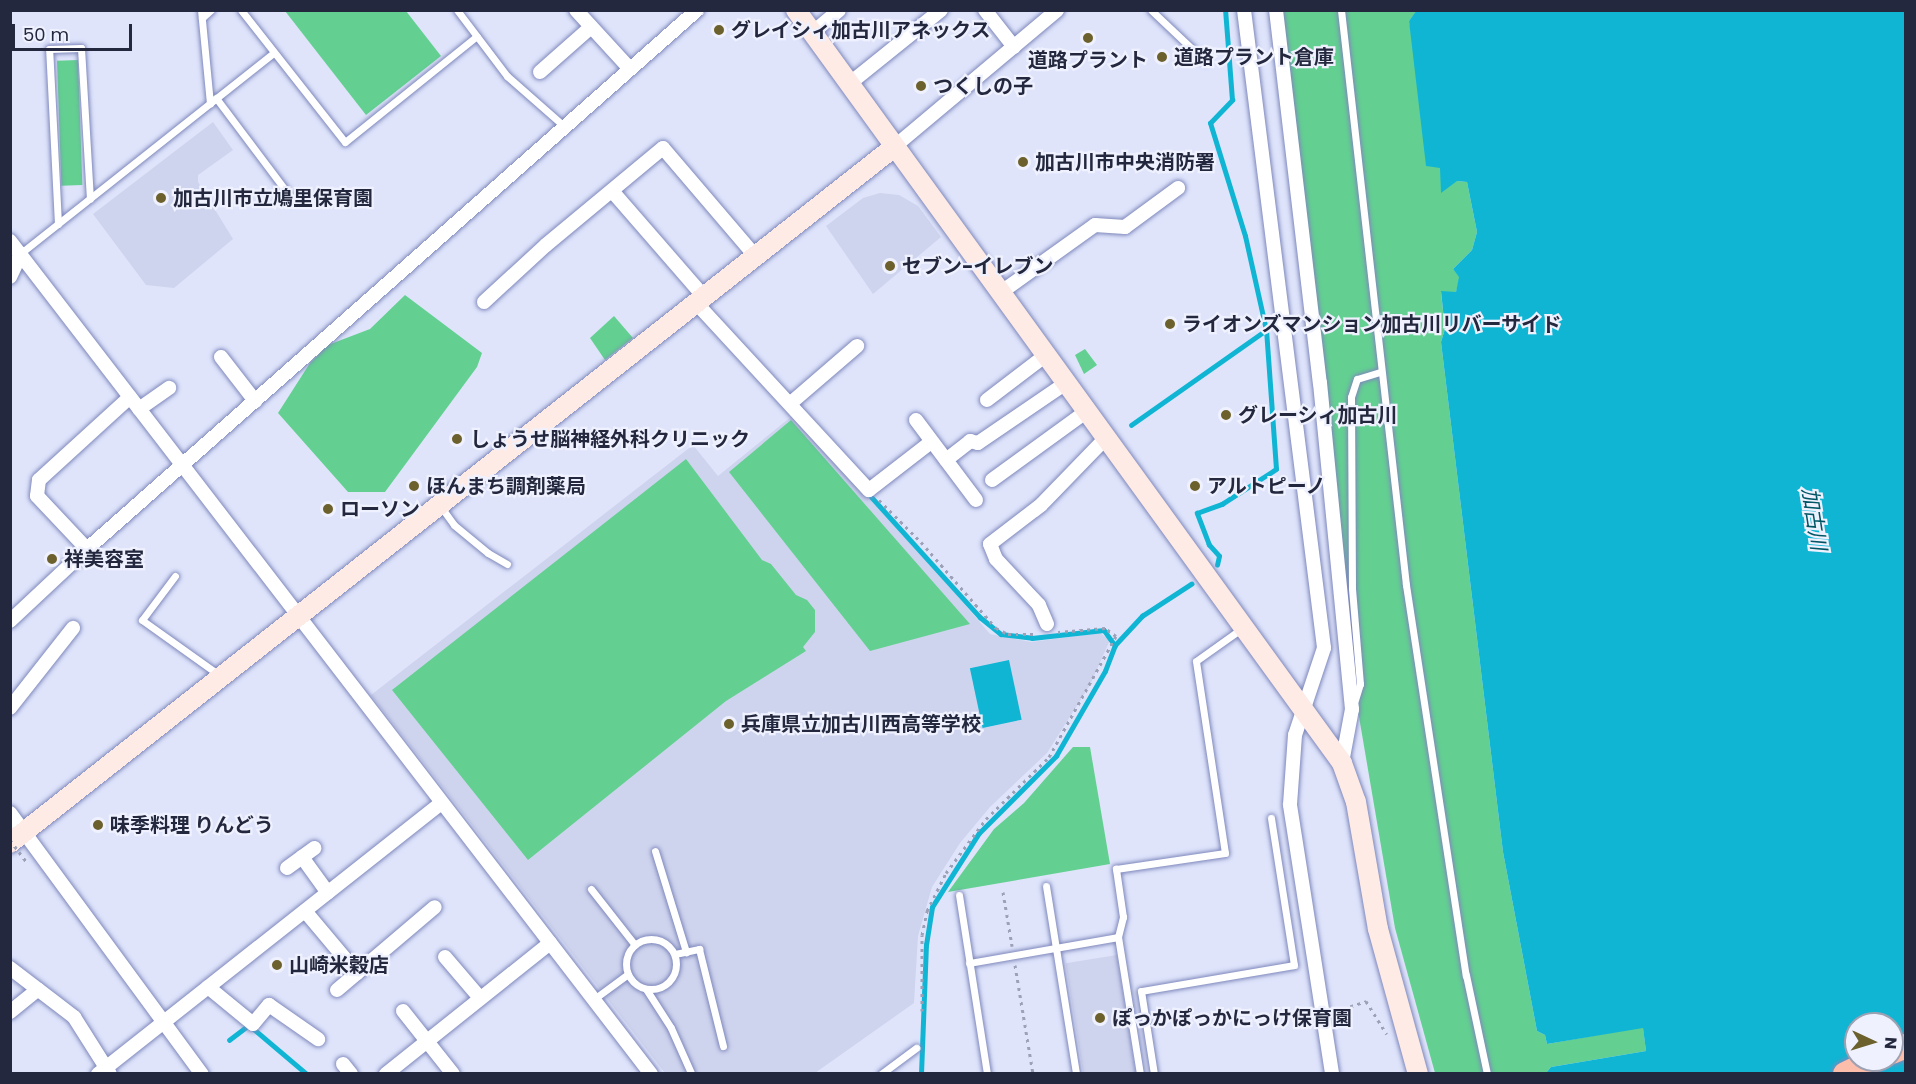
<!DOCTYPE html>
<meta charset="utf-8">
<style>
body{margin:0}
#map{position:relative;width:1916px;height:1084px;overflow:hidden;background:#dfe4fb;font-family:Poppins,"Noto Sans JP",sans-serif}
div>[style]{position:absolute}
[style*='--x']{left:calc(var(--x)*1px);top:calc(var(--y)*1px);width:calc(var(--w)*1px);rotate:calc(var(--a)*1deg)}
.built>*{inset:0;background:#cfd4ee;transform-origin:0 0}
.green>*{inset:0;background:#63d091;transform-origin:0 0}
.water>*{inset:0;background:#10b5d4;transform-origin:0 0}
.stream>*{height:4.5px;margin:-2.25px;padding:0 2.25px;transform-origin:2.25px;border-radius:2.25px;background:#10b5d4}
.path>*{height:3px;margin-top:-1.5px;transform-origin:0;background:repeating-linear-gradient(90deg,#9da1b8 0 3px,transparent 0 7.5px)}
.roads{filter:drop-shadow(0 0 2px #7e88bc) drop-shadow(0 0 2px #7e88bc)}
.lane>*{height:7px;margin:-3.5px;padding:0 3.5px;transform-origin:3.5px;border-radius:3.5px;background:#fff}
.lane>.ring{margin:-3.5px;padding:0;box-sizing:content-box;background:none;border:7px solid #fff;border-radius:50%}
.street>*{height:14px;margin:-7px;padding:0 7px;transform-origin:7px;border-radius:7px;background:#fff}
.secondary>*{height:20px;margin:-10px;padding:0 10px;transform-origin:10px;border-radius:10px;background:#feebe6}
.highway>*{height:24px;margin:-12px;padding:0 12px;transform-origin:12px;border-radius:12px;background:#fdbdab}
.path-bridge>*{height:3px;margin-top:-1.5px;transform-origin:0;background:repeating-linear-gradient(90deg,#9da1b8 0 3px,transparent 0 7.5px)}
.dots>*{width:16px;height:16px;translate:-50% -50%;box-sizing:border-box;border:3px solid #eff2fe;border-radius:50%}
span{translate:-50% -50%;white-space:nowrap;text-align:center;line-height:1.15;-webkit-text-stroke:4.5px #eff2fe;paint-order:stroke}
.poi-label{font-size:20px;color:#24283e;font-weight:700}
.left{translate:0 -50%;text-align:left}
.water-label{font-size:21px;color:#005565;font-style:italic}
.frame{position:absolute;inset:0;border:12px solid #24283e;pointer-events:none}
.north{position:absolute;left:1844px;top:1012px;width:60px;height:60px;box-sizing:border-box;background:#eff2fe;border:2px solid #9ea1b1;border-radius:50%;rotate:94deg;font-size:16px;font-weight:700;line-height:24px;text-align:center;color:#24283e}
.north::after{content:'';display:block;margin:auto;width:21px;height:27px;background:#6c602d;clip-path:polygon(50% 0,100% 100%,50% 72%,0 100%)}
.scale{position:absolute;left:12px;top:24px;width:120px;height:27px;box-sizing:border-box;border:3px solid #24283e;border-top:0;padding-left:8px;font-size:18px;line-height:21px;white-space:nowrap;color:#24283e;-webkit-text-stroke:4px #eff2fe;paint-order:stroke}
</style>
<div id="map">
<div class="built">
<i style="clip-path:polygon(213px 122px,233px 150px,198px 175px,198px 182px,233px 239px,174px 288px,146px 285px,93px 214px)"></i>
<i style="clip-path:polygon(880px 193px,899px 195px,918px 206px,941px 237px,873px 294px,826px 226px,863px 198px)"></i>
<i style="clip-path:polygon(792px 416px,906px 536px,990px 634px,1031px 642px,1100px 633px,1110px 640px,1090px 685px,1047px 753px,990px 807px,960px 843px,932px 887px,918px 936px,914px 1003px,815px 1073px,665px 1073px,371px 695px,693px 445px,718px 476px)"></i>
<i style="left:1117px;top:955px;width:119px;height:52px;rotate:81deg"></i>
</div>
<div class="green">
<i style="clip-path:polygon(285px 11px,406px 11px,441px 56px,366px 115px)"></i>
<i style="clip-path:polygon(1279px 11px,1417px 11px,1409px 21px,1440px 168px,1457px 181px,1467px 182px,1477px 232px,1472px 250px,1453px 269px,1460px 277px,1456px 292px,1441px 292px,1445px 329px,1441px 342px,1503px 852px,1537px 1031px,1545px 1035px,1547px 1044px,1643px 1027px,1646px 1051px,1551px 1067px,1546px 1073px,1435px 1073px,1395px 928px,1357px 705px)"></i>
<i style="left:78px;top:60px;width:125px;height:21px;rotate:88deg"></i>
<i style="clip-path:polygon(405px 295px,482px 353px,477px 367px,385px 492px,348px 492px,278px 413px,310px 363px,328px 345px,370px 329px)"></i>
<i style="clip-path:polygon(614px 316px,633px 338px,605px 360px,590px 338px)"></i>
<i style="clip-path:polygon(1085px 349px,1097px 365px,1084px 374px,1075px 355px)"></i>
<i style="clip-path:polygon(791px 420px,970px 624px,870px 651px,729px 472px)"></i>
<i style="clip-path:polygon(686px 459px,762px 560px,771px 564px,796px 595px,807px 600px,815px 610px,815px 632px,803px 647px,806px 651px,726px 701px,528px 860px,392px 690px)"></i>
<i style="clip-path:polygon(1073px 747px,1090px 747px,1110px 864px,948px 892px,994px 829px,1024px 803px)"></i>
</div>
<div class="water">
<i style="clip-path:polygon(evenodd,1417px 10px,1905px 11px,1905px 1073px,1546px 1073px,1551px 1067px,1646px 1051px,1643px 1028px,1547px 1044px,1545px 1035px,1537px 1031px,1503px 852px,1441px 342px,1445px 329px,1441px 291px,1456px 292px,1459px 277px,1453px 269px,1472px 250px,1477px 232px,1467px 182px,1457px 181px,1441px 193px,1440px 168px,1426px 166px,1409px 21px,1417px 10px,1856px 1024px,1892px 1024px,1892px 1060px,1856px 1060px,1856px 1024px)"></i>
<i style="left:1009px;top:660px;width:61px;height:40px;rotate:78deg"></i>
</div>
<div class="stream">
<i style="--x:1131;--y:425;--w:165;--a:-35.1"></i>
<i style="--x:1266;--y:330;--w:96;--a:-102.6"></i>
<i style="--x:1245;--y:236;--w:118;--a:-107.2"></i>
<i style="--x:1210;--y:123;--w:32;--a:-46"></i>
<i style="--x:1232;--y:100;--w:90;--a:-94.4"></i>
<i style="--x:867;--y:492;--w:169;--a:47.9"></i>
<i style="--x:980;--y:617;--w:27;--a:39"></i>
<i style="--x:1001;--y:634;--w:31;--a:7"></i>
<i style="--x:1032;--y:638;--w:72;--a:-6.3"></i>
<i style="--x:1104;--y:630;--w:19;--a:54"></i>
<i style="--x:1217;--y:565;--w:9;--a:-77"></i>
<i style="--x:1219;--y:556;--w:15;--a:-132"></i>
<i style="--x:1209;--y:545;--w:34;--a:-111"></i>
<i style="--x:1197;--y:513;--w:27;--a:-20"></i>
<i style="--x:1222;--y:504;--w:64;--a:-32.9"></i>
<i style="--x:1276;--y:469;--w:139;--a:-94.1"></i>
<i style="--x:229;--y:1040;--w:25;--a:-37"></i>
<i style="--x:249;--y:1025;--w:76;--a:40.2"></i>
<i style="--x:921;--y:1074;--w:129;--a:-87.8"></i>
<i style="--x:926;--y:945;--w:38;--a:-81"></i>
<i style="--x:932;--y:907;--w:88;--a:-57.6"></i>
<i style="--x:979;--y:833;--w:109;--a:-45"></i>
<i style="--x:1056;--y:756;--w:98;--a:-60"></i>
<i style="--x:1105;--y:671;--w:28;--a:-69"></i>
<i style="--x:1115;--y:645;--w:40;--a:-47"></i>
<i style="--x:1142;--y:616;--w:59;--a:-33.1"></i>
</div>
<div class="path">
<i style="--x:879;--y:500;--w:59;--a:45"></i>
<i style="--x:921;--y:542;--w:114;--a:48.9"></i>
<i style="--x:996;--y:628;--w:13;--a:27"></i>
<i style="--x:1008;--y:634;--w:28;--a:0"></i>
<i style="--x:1003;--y:892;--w:55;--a:80.5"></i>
<i style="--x:1015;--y:965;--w:110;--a:80.6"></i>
<i style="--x:922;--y:1011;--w:76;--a:-90"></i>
<i style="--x:922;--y:935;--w:25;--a:-78"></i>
<i style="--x:927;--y:911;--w:42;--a:-63.4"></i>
<i style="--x:946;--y:873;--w:67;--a:-53.5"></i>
<i style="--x:986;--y:819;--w:88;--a:-44.5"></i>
<i style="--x:1049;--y:757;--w:138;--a:-61"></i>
<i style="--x:1116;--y:636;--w:14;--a:-144"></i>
<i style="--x:1105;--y:628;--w:47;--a:175.1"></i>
<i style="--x:1336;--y:1011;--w:32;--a:-18"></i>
<i style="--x:1366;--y:1001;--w:39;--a:58"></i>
</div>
<div class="roads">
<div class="lane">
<i style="--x:201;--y:10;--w:94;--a:84.5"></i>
<i style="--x:241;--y:10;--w:168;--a:51.8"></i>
<i style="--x:345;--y:142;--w:169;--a:-38.8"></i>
<i style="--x:457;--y:10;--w:83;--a:52.9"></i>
<i style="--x:507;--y:76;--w:77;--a:41.3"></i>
<i style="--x:1151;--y:10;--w:74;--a:43.4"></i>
<i style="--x:1341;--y:10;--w:579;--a:83.55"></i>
<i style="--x:1406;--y:585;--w:395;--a:81.3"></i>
<i style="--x:1466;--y:975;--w:101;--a:78"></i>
<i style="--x:202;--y:18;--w:12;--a:-42"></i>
<i style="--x:216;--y:98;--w:128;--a:53"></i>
<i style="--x:58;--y:224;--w:175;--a:-92.9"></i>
<i style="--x:49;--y:49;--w:32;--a:-2"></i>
<i style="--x:81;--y:48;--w:151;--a:86.6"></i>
<i style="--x:21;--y:253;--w:322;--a:-38.4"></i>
<i style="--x:441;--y:507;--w:22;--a:54"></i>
<i style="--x:454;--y:525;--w:44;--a:39.5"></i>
<i style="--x:488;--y:553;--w:22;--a:30"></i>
<i style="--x:175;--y:576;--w:55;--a:126.9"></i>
<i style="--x:142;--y:620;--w:95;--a:35.5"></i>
<i style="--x:1355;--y:700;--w:17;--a:-73"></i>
<i style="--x:1360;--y:684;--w:96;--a:-94.8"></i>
<i style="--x:1352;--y:588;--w:191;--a:-90.3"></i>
<i style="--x:1351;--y:397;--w:19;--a:-72"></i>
<i style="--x:1357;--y:379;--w:24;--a:-17"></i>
<i style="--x:655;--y:851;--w:106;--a:72.9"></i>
<i style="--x:1046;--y:886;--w:190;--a:80.9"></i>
<i style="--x:591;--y:889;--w:71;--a:51.8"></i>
<i style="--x:959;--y:895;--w:181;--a:81.1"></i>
<i class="ring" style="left:626px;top:939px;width:43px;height:43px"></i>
<i style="--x:675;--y:954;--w:25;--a:-12"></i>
<i style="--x:699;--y:949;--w:100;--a:76.1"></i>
<i style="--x:969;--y:963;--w:151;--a:-9.9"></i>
<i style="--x:646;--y:989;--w:46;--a:57.3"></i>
<i style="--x:671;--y:1028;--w:49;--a:66"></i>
<i style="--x:594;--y:999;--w:42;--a:-36.3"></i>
<i style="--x:881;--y:1074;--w:44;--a:-36.6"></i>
<i style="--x:1140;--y:1074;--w:139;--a:-99.1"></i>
<i style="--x:1118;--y:937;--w:21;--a:-76"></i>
<i style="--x:1123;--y:917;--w:49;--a:-98.3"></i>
<i style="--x:1116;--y:869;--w:110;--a:-8.4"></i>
<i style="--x:1225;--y:853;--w:194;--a:-98.6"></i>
<i style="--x:1196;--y:661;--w:55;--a:-35.4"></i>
<i style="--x:1154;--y:1074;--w:84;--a:-98.9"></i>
<i style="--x:1141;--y:991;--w:155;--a:-9.6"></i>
<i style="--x:1294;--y:965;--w:149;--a:-98.9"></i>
</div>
<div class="street">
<i style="--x:576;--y:10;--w:80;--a:47.5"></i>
<i style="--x:985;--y:10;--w:47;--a:51.9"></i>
<i style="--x:1244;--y:10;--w:643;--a:82.85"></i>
<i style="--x:1324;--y:648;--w:92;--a:108.4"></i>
<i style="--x:1295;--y:735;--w:70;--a:94.1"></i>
<i style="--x:1290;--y:805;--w:272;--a:81.1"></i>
<i style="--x:1276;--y:10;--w:376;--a:83.3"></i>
<i style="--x:1320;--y:383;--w:328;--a:84.4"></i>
<i style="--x:1352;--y:709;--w:55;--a:100.5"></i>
<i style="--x:812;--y:33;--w:35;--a:-40"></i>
<i style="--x:540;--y:72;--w:68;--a:-41.4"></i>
<i style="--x:849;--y:84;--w:118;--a:-38.8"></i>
<i style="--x:894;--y:147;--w:213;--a:-40"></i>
<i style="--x:612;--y:191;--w:143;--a:49"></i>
<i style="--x:10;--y:241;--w:1051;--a:52.42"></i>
<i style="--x:10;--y:277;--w:26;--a:-65"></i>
<i style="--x:1000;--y:293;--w:117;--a:-35.6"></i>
<i style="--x:1095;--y:225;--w:30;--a:4"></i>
<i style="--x:1125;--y:227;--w:66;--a:-36.3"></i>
<i style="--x:484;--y:302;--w:84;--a:-42.6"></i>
<i style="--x:546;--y:245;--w:152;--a:-39.7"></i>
<i style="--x:663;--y:148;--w:143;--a:49.5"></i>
<i style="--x:698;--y:305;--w:252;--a:47.3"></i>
<i style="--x:869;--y:490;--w:78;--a:-37.7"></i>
<i style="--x:221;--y:357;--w:56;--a:52.3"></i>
<i style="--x:987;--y:400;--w:74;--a:-37.3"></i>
<i style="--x:792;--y:402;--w:86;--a:-40.7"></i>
<i style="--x:139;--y:409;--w:37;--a:-35"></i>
<i style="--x:916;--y:420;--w:100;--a:53.1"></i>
<i style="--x:946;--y:460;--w:31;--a:-38"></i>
<i style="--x:970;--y:441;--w:8;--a:14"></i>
<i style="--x:978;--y:443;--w:107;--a:-34.3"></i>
<i style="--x:992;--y:480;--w:117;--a:-36"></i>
<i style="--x:87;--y:549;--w:73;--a:-133.3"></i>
<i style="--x:37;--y:496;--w:16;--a:-83"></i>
<i style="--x:39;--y:480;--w:123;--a:-42.4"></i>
<i style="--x:10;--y:621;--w:105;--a:-43.1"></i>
<i style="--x:87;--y:549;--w:814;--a:-41.46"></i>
<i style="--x:1047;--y:624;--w:21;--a:-113"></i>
<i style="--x:1039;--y:605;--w:63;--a:-133.1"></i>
<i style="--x:996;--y:559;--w:16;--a:-112"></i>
<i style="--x:990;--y:544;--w:64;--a:-37.4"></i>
<i style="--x:1041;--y:505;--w:93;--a:-45.9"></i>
<i style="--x:10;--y:708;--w:102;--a:-51.8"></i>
<i style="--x:10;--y:813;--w:324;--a:53.7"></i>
<i style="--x:302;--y:857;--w:44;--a:54.2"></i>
<i style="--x:287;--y:868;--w:34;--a:-36"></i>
<i style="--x:305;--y:911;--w:81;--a:50"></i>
<i style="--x:445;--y:957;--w:54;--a:49.5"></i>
<i style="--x:10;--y:968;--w:81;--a:37.4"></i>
<i style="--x:74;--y:1017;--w:67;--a:57.7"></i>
<i style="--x:208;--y:987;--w:58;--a:39.4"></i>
<i style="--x:253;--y:1024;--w:25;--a:-50"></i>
<i style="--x:269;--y:1005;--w:60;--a:34.8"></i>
<i style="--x:337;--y:990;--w:128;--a:-40.3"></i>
<i style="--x:403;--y:1011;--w:80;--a:51.6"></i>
<i style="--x:10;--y:1012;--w:36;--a:-39"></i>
<i style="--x:343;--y:1064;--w:13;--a:51"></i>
<i style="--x:98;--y:1074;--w:437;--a:-38.3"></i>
<i style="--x:386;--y:1074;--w:210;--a:-38.6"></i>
</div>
<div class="secondary">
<i style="--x:796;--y:10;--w:930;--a:54.05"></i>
<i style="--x:1342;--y:763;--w:41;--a:70.3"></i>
<i style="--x:1356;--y:802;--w:129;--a:80.2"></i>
<i style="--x:1378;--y:929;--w:150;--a:74.6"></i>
<i style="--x:10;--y:843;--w:1125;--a:-38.21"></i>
</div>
<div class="highway">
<i style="--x:1892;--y:1052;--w:15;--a:-23"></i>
<i style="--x:1845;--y:1074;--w:32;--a:-26"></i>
</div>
</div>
<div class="path-bridge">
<i style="--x:10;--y:840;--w:26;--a:53"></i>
</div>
<div class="dots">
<i style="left:719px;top:30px;background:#6c602d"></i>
<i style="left:1088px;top:38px;background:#6c602d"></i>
<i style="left:1162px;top:57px;background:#6c602d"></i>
<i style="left:921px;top:86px;background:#6c602d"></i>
<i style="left:1023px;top:162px;background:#6c602d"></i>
<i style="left:161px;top:198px;background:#6c602d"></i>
<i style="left:890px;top:266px;background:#6c602d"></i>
<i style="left:1170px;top:324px;background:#6c602d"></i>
<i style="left:1226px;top:415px;background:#6c602d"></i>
<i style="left:457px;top:439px;background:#6c602d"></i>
<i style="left:414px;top:486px;background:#6c602d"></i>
<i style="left:1195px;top:486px;background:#6c602d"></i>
<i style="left:328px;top:509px;background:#6c602d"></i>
<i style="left:52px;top:559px;background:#6c602d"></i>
<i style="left:729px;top:724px;background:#6c602d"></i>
<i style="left:98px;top:825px;background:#6c602d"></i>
<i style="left:277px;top:965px;background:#6c602d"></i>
<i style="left:1100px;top:1018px;background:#6c602d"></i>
</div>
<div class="poi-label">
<span class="left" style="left:731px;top:30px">グレイシィ加古川アネックス</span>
<span class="left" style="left:1174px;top:57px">道路プラント倉庫</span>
<span style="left:1088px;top:60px">道路プラント</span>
<span class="left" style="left:933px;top:86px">つくしの子</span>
<span class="left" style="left:1035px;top:162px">加古川市中央消防署</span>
<span class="left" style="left:173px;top:198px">加古川市立鳩里保育園</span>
<span class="left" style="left:902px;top:266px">セブン-イレブン</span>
<span class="left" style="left:1182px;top:324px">ライオンズマンション加古川リバーサイド</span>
<span class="left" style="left:1238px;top:415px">グレーシィ加古川</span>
<span class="left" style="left:470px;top:439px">しょうせ脳神経外科クリニック</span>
<span class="left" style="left:426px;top:486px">ほんまち調剤薬局</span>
<span class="left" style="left:1207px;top:486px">アルトピーノ</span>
<span class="left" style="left:340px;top:509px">ローソン</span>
<span class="left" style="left:64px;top:559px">祥美容室</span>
<span class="left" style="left:741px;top:724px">兵庫県立加古川西高等学校</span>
<span class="left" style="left:110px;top:825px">味季料理 りんどう</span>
<span class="left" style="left:289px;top:965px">山崎米穀店</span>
<span class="left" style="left:1112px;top:1018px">ぽっかぽっかにっけ保育園</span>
</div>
<div class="water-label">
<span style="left:1814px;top:519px;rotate:81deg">加古川</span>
</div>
<div class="frame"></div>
<div class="north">N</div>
<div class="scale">50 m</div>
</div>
